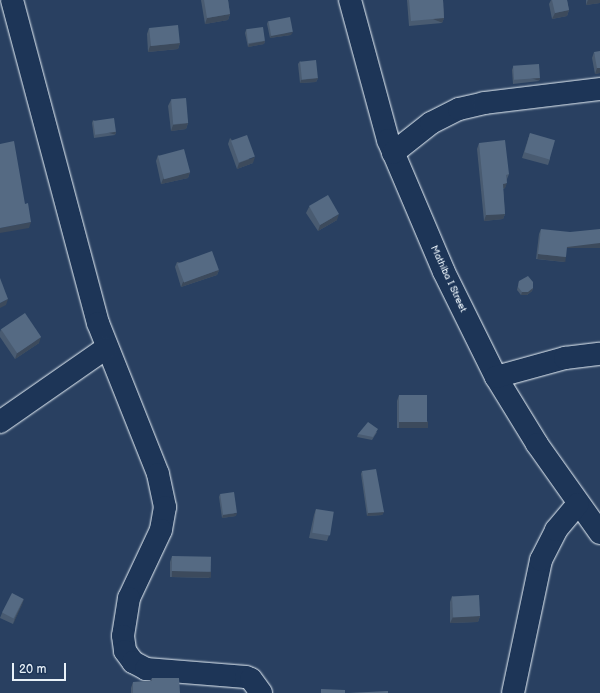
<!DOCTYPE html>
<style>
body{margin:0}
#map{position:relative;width:600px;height:693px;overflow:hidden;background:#294061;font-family:"Balsamiq Sans",sans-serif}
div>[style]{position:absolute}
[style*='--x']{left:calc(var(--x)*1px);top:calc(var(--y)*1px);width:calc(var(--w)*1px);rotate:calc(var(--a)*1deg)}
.roads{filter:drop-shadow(0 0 1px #e8f1f8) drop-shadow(0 0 1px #e8f1f8)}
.minor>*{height:22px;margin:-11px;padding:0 11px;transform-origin:11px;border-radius:11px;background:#1d3557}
.wall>*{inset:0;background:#495b71}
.shaded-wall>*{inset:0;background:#3c4a5c;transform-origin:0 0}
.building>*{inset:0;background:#556a83;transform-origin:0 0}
span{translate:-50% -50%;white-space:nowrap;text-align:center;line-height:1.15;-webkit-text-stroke:3px #1d3557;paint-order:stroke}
.street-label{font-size:10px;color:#e8f1f8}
.scale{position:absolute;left:12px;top:663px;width:54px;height:18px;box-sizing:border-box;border:2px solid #e8f1f8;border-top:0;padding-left:5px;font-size:12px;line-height:14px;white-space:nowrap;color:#e8f1f8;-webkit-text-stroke:3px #1d3557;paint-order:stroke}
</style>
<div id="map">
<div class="roads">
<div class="minor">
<i style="--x:12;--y:0;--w:334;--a:75.1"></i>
<i style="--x:98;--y:323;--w:162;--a:68.3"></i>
<i style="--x:158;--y:474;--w:34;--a:78"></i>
<i style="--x:165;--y:507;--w:23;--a:100"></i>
<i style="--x:161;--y:530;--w:75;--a:115.2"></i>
<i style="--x:129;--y:598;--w:38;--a:99"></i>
<i style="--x:123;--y:636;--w:15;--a:82"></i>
<i style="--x:125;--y:651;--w:14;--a:54"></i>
<i style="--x:133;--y:662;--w:15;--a:28"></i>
<i style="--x:146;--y:669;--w:100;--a:4.6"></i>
<i style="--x:246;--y:677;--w:5;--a:22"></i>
<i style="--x:251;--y:679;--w:17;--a:54"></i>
<i style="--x:350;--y:0;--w:145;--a:74.8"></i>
<i style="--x:388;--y:140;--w:143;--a:67"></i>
<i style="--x:444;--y:272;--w:117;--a:63.7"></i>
<i style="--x:496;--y:377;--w:79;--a:58.5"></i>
<i style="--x:537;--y:444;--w:109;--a:54.7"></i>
<i style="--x:393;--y:153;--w:48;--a:-38.3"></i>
<i style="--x:431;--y:123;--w:31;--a:-27"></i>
<i style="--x:459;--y:109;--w:26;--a:-13"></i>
<i style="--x:484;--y:103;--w:117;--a:-6.9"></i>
<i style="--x:496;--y:377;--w:72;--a:-15.4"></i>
<i style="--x:565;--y:358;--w:35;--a:-7"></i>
<i style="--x:0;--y:422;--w:129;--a:-34.9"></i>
<i style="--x:513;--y:693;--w:136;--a:-78.1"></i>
<i style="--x:541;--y:560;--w:34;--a:-63"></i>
<i style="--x:556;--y:530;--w:34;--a:-50"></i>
</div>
</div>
<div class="wall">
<i style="clip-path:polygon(201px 0,228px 0,230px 14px,228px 20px,205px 24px)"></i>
<i style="clip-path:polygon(407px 0,443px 0,444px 18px,442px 23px,409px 26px)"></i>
<i style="clip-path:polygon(551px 0,567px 0,569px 10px,567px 16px,552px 19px,549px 4px)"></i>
<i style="clip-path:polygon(586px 0,600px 0,600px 3px,586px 5px)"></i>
<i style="clip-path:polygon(268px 21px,291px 35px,270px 38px,267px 24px)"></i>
<i style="clip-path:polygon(149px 28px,180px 43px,178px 49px,148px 52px,147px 34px)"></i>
<i style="clip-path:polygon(246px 30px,265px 41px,264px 44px,248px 47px,245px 33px)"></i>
<i style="clip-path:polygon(594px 52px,600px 73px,595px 74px,592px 58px)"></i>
<i style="clip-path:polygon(300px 61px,318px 78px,316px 82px,300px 83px,298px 64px)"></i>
<i style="clip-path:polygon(513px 67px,540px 78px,539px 81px,513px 84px,512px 70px)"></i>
<i style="clip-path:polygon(171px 100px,188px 123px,186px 129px,171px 131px,168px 106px)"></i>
<i style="clip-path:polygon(93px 120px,116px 132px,115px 135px,94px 138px,92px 123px)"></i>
<i style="clip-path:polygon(530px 133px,550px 159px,548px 165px,522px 158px)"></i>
<i style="clip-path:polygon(230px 138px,253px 163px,237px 169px,228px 144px)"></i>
<i style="clip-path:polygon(479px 143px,509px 174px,507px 179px,505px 188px,503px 189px,505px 214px,503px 219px,484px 221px,477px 149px)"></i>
<i style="clip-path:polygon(158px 155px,190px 172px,188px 178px,161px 184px,156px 161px)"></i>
<i style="clip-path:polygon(309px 207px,337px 220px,318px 231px,306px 213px)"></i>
<i style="clip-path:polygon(541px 229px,566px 251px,564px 262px,536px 259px,539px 234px)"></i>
<i style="clip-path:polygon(177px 262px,219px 270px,217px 275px,181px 287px,175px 267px)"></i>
<i style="clip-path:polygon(519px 281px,533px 288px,532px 291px,527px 295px,521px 295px,517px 290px)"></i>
<i style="clip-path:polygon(1px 329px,39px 343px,15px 359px,0 337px,0 332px)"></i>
<i style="clip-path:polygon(399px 395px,428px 422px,426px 428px,397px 428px,397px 401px)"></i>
<i style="clip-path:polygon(377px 432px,372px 440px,357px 437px,358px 434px)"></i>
<i style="clip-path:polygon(362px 471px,384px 512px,382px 515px,367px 516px,361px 474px)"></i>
<i style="clip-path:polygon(220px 494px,236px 516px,222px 518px,219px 497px)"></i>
<i style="clip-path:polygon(316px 509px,329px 535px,327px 541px,309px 538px,314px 515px)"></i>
<i style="clip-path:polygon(172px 556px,211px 572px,209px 578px,170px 577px,170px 562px)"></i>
<i style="clip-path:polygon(452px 596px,480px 616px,478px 622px,450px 623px,450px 602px)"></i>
<i style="clip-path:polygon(24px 599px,13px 624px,0 618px,2px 613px)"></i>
<i style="clip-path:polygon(152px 678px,180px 693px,131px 693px,131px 688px,133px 682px,150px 681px)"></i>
</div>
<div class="shaded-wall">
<i style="clip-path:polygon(588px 0,600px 0,600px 3px,586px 5px)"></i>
<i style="clip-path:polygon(569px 10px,567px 16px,552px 19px,555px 13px)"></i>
<i style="clip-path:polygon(230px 14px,228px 20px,205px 24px,207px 18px)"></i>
<i style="left:444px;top:18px;width:5px;height:33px;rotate:112deg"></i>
<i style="clip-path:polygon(293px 32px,291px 35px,270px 38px,271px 35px)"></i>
<i style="clip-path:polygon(265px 41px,264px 44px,248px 47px,249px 44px)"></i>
<i style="clip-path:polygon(180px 43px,178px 49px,148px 52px,150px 46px)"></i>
<i style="clip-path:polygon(597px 68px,600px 68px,600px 73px,595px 74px)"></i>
<i style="clip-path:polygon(318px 78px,316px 82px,300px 83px,301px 80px)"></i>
<i style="left:540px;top:78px;width:3px;height:26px;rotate:108deg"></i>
<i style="clip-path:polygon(188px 123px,186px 129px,171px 131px,173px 125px)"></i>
<i style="left:116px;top:132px;width:3px;height:21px;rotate:108deg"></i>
<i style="clip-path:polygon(255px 157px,253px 163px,237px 169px,239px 163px)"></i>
<i style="clip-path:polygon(190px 172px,188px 178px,161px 184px,163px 179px)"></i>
<i style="clip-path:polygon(507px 183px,505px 188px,501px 189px,503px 184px)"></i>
<i style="clip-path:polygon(339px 214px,337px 220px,318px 231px,320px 225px)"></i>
<i style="clip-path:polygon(505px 214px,503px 219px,484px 221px,486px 215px)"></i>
<i style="clip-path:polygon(31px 222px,29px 228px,0 233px,0 228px)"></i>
<i style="left:600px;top:243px;width:5px;height:33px;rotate:90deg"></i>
<i style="left:538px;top:254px;width:28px;height:5px;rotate:6deg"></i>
<i style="clip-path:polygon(219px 270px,217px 275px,181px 287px,183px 282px)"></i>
<i style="clip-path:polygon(533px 288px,532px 291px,527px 295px,521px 295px,522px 292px)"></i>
<i style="clip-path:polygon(8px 299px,6px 305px,0 308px,0 303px)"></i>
<i style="clip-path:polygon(41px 337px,39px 343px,15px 359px,17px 353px)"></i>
<i style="left:399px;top:422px;width:29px;height:6px"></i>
<i style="clip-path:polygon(384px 512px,382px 515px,367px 516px,368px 513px)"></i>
<i style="clip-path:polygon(237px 513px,236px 516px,222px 518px,223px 515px)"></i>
<i style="left:172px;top:571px;width:39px;height:6px;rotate:1deg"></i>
<i style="clip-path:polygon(24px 599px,22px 605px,13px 624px,15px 618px)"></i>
<i style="clip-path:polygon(480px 616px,478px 622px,450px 623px,453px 617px)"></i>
</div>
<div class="building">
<i style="clip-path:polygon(204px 0,228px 0,230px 14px,207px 18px)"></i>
<i style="clip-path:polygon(409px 0,443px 0,444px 18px,411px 21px)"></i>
<i style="clip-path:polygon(552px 0,567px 0,569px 10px,555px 13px)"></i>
<i style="left:290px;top:17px;width:15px;height:22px;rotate:79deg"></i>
<i style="left:178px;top:25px;width:18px;height:29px;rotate:84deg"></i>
<i style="left:263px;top:27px;width:14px;height:17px;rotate:82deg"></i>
<i style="clip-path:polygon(600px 51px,600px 68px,597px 68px,594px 52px)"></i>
<i style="left:316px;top:60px;width:18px;height:16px;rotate:84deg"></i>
<i style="left:539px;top:64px;width:14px;height:26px;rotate:86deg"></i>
<i style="left:186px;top:98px;width:25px;height:15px;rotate:85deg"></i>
<i style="left:114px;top:118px;width:14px;height:21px;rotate:82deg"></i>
<i style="left:530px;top:133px;width:26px;height:20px;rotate:16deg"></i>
<i style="left:247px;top:135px;width:23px;height:17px;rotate:70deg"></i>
<i style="clip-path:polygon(505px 140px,509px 174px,506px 175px,507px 183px,503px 184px,505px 214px,486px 215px,479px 143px)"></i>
<i style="clip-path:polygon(14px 141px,25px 204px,28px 203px,31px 222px,0 228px,0 144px)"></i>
<i style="left:184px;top:149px;width:24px;height:27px;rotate:75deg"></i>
<i style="left:328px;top:195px;width:22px;height:22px;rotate:60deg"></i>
<i style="clip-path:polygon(541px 229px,570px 232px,600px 229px,600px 243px,567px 247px,566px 257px,538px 254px)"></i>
<i style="left:212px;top:251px;width:20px;height:37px;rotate:70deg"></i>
<i style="clip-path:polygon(528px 276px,533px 282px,533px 288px,528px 292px,522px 292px,518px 287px,519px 281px)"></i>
<i style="clip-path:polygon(0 278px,8px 299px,0 303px)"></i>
<i style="left:25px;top:313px;width:29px;height:29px;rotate:56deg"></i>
<i style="left:399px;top:395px;width:28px;height:27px"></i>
<i style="clip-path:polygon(368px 422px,378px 429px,373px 437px,358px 434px)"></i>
<i style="clip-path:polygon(376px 469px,384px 512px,368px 513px,362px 471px)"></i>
<i style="left:234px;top:492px;width:21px;height:14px;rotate:82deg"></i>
<i style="left:316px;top:509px;width:18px;height:24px;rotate:9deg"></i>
<i style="left:172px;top:556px;width:39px;height:15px;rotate:1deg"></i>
<i style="left:12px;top:593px;width:13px;height:22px;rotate:27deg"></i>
<i style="left:479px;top:595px;width:21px;height:27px;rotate:87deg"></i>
<i style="clip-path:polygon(152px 678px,179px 678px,180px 693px,133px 693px,133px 682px,152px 681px)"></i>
<i style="clip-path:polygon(321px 689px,345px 690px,345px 693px,321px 693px)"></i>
<i style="clip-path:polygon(388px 691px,388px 693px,348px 693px)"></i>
</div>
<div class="street-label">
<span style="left:448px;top:279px;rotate:65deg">Mathiba I Street</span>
</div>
<div class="scale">20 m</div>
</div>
